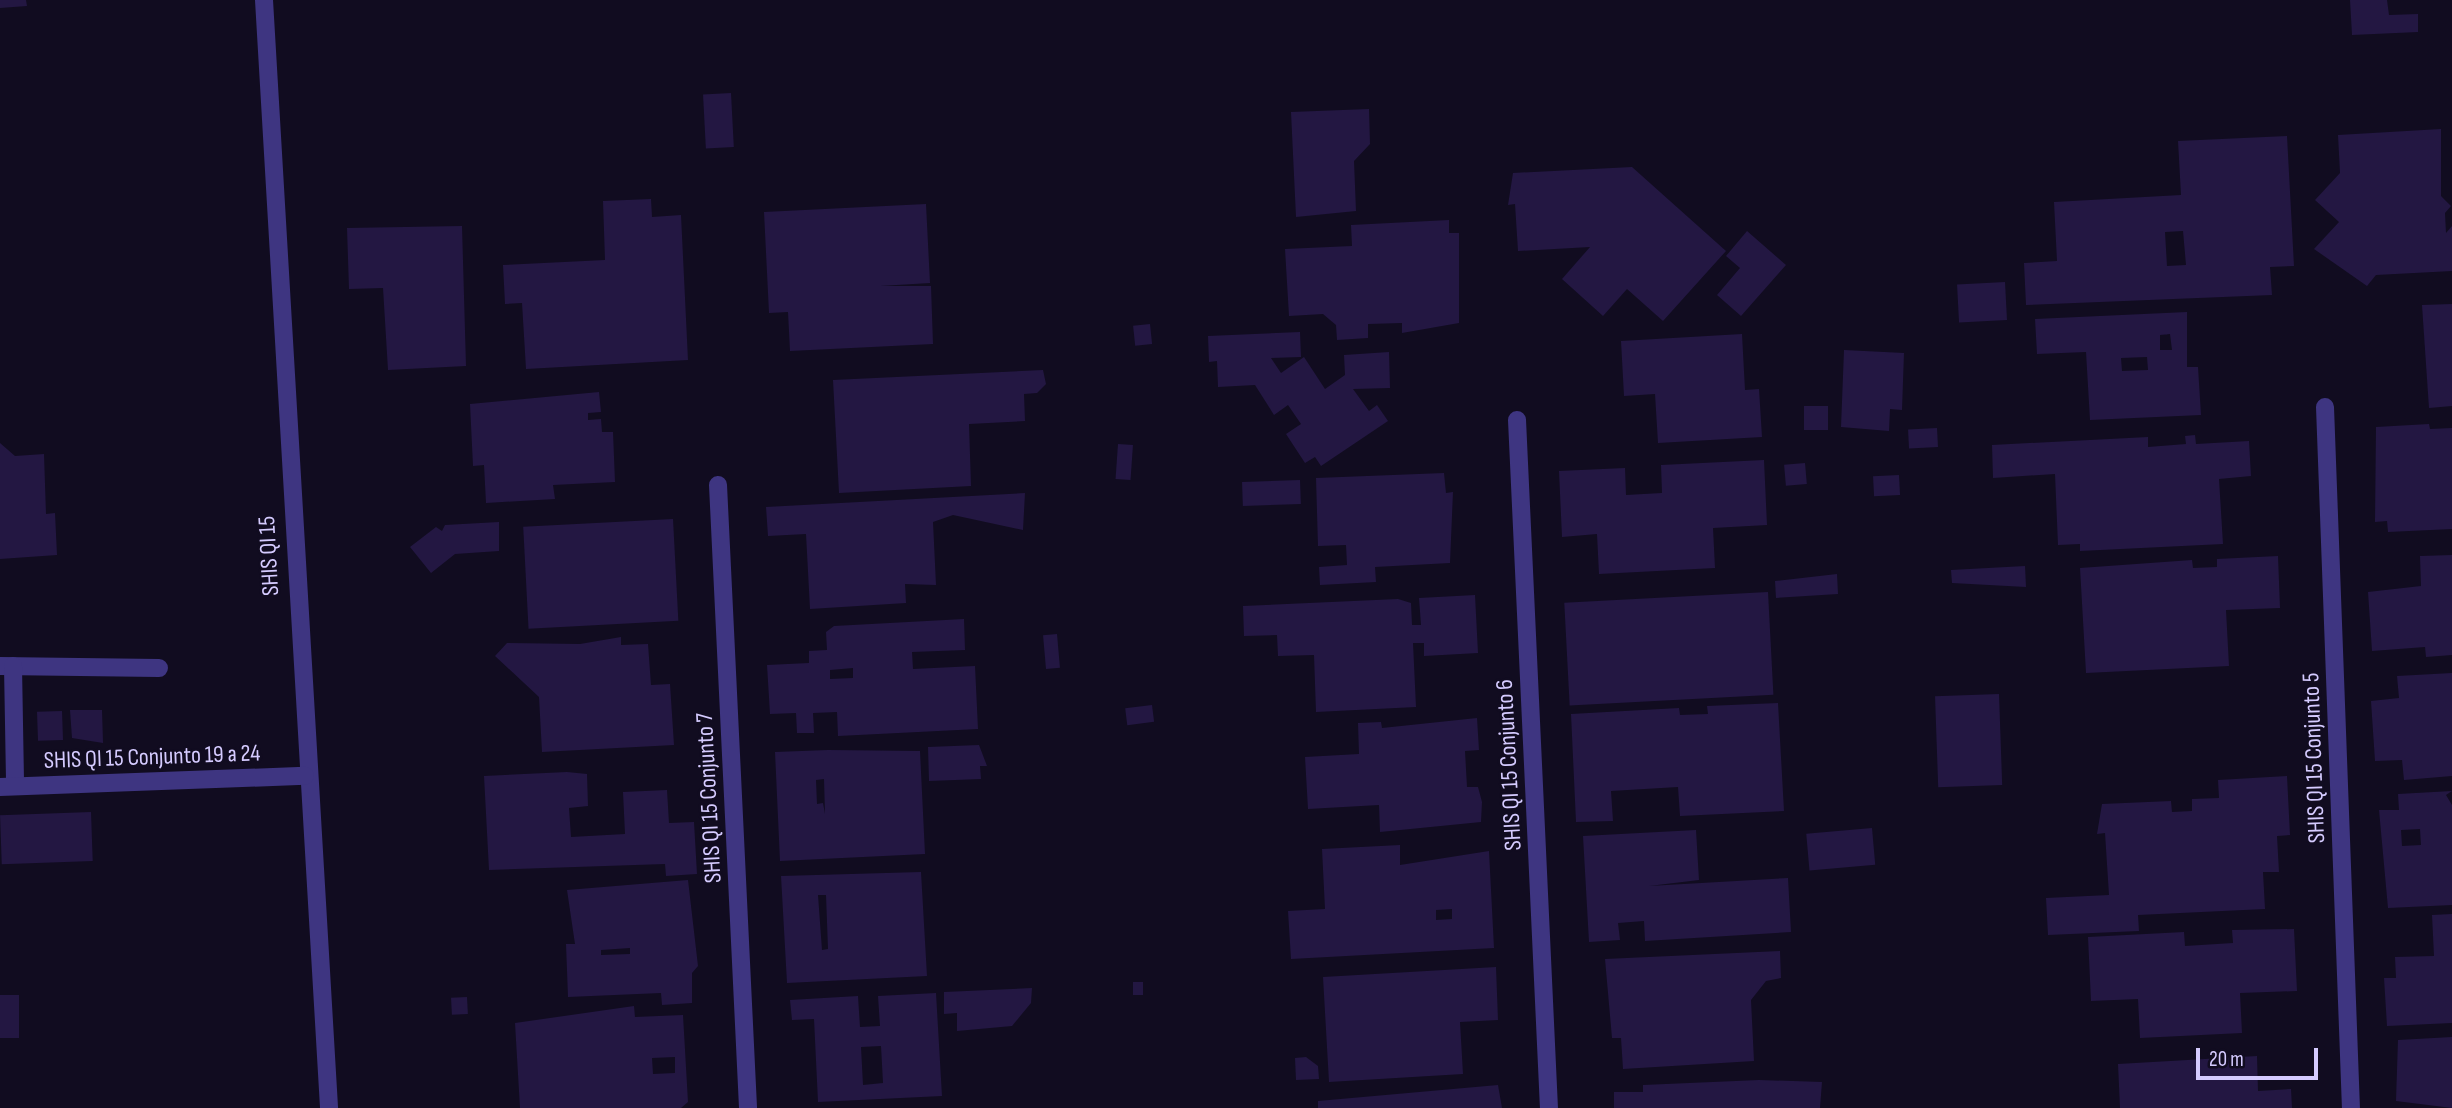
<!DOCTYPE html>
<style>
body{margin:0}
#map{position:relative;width:2452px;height:1108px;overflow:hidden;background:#110c20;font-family:"Sofia Sans Condensed",sans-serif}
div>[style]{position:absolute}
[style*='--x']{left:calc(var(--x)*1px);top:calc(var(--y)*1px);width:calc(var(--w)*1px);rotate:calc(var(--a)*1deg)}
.building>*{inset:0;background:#231742;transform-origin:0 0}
.minor>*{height:18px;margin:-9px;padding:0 9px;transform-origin:9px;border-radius:9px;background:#3e3581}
span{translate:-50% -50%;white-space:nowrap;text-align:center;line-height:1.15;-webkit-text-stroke:5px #110c20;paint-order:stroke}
.street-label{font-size:24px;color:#d5cbff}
.scale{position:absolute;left:2196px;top:1048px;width:122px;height:32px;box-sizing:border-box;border:4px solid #d5cbff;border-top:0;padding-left:9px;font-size:21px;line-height:24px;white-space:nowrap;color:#d5cbff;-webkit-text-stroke:5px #110c20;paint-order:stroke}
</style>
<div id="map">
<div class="building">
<i style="clip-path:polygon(0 0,26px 0,27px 6px,0 8px)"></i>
<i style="clip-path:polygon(2350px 0,2387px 0,2389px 15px,2418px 14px,2418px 32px,2352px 35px)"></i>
<i style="left:731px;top:93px;width:54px;height:28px;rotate:87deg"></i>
<i style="clip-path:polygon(1369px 109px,1370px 144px,1354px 161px,1356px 211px,1296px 217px,1291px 112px)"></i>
<i style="clip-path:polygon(2441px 129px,2441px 196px,2451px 206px,2445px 213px,2446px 233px,2452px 226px,2452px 271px,2376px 275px,2367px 286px,2314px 249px,2339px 222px,2315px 200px,2340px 173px,2338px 135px)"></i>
<i style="clip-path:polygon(evenodd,2287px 136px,2294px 266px,2270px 267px,2272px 295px,2026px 305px,2024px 263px,2057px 261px,2054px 202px,2181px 195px,2178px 141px,2287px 136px,2183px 231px,2186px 265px,2167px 266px,2165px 232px,2183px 231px)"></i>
<i style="clip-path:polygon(1632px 167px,1726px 251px,1663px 321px,1627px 289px,1603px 316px,1562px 279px,1590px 247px,1518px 251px,1515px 204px,1508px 205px,1513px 173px)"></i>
<i style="clip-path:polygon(651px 199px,652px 217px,681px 215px,688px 360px,526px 369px,522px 303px,505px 304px,503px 265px,605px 260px,603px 201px)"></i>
<i style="clip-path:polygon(926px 204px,930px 283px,880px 286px,931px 286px,933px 344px,790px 351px,788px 312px,769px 313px,764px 212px)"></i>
<i style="clip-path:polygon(1449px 220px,1449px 233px,1459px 233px,1459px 323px,1402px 333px,1402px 323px,1368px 324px,1368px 338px,1337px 340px,1336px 325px,1323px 314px,1289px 316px,1285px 249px,1352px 246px,1351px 225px)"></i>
<i style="clip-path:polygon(462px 226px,466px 366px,388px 370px,383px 288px,349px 289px,347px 228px)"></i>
<i style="clip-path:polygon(1747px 231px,1786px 265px,1741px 316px,1717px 295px,1740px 268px,1726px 256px)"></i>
<i style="left:2005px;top:282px;width:38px;height:48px;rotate:87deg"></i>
<i style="clip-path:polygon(2452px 304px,2452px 406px,2429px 408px,2422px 305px)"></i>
<i style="clip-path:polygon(evenodd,2187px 312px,2187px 367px,2198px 367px,2201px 415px,2090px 420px,2086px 352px,2037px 354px,2035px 319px,2187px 312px,2170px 334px,2172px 350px,2160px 350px,2160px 335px,2170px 334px,2187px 312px,2147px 357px,2148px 370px,2122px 371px,2121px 358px,2147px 357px)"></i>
<i style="left:1150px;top:324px;width:20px;height:17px;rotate:84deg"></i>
<i style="clip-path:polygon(1300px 332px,1301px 357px,1271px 358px,1281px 373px,1304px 357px,1325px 389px,1345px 375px,1344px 355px,1389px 352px,1390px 388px,1353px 389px,1369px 411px,1377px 405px,1388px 421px,1321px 466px,1315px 457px,1305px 463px,1286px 434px,1301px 424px,1288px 405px,1274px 415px,1255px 385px,1218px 387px,1217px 361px,1209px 362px,1208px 336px)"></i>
<i style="clip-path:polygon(1742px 334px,1745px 390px,1759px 389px,1762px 437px,1658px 443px,1655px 394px,1624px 396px,1621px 341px)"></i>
<i style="clip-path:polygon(1844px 350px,1904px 353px,1902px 410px,1890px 409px,1889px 431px,1841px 427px)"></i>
<i style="clip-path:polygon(1043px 370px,1046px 384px,1037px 393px,1024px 394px,1025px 421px,969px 424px,971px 486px,839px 493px,833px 380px)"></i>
<i style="clip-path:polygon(599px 392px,601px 412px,588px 413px,588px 420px,601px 419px,602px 432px,613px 432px,615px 482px,553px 485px,555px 499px,486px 503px,484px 465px,473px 466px,470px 404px)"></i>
<i style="left:1828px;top:406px;width:24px;height:24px;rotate:90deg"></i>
<i style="clip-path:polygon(2429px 424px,2430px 429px,2452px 428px,2452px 529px,2388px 532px,2387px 521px,2375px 522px,2376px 427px)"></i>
<i style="left:1937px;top:428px;width:19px;height:29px;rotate:87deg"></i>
<i style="clip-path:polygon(2195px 435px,2196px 444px,2249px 441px,2251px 476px,2219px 479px,2223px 544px,2080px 551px,2080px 544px,2058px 545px,2055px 474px,1993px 478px,1992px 445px,2148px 437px,2148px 447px,2186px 444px,2185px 436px)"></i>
<i style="clip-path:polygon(0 443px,15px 456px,44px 454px,46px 514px,55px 513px,57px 555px,0 559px)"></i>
<i style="left:1118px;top:444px;width:15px;height:35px;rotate:4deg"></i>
<i style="clip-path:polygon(1764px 460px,1767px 525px,1713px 528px,1715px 568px,1599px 574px,1597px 534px,1562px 537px,1559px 471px,1625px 468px,1626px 495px,1662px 493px,1661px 465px)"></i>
<i style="left:1805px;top:463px;width:21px;height:21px;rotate:85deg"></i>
<i style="clip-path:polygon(1444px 473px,1446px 493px,1453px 492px,1450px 563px,1375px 567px,1376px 582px,1320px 585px,1319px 567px,1347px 565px,1346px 545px,1318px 546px,1316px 478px)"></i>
<i style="left:1899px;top:475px;width:20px;height:26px;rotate:87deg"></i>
<i style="left:1300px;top:480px;width:24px;height:58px;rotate:88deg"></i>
<i style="clip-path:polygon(1025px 493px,1023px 530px,953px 515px,933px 522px,936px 585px,905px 584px,906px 603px,810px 609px,806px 534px,768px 536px,766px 507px)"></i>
<i style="left:673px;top:519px;width:102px;height:150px;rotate:87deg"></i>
<i style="clip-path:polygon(499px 522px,499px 551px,455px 554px,431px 573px,410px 547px,436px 527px,442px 531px,445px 525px)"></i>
<i style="clip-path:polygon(2452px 555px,2452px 655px,2426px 657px,2425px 647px,2372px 651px,2368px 592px,2421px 586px,2420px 556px)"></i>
<i style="clip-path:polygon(2278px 556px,2280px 608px,2226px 610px,2229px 666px,2086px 673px,2080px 568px,2192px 560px,2193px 568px,2217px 567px,2217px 559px)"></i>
<i style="clip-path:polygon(2025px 566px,2026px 587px,1952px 583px,1951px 570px)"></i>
<i style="clip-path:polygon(1837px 574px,1838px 594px,1776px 598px,1775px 581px)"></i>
<i style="left:1768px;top:592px;width:103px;height:204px;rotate:87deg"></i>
<i style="clip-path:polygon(1475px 595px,1478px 653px,1424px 656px,1424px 643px,1413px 643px,1416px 707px,1316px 712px,1314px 655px,1278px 656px,1277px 635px,1244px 636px,1243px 606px,1398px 599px,1411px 603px,1412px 625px,1421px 625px,1419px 598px)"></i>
<i style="clip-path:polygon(evenodd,964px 619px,965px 650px,912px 652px,913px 669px,975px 666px,978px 729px,838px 736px,837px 712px,813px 713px,814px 733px,797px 733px,796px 713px,770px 714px,767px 665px,809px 663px,809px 651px,827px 650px,826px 632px,834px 626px,964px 619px,853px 668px,853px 678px,830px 679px,830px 670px,853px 668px)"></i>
<i style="left:1057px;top:634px;width:34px;height:14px;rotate:85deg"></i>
<i style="clip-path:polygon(621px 637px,621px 645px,648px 644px,651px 685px,670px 684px,674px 745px,542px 752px,539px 697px,495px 656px,507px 643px,580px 644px)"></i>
<i style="clip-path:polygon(2452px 673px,2452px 776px,2404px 780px,2402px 760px,2375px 761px,2371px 701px,2399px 698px,2397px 676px)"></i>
<i style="left:1999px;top:694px;width:91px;height:64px;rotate:88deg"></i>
<i style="clip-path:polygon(1778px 703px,1784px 811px,1680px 816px,1678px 787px,1611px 791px,1613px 821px,1576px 822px,1571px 714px,1679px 708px,1680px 715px,1708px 714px,1707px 706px)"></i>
<i style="left:1152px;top:705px;width:17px;height:27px;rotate:83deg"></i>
<i style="clip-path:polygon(70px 710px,102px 710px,103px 743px,72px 738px)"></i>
<i style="left:62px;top:711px;width:29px;height:25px;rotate:88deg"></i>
<i style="clip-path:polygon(1477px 718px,1479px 750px,1465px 751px,1467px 787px,1478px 787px,1482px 802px,1481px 822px,1380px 832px,1379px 805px,1308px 809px,1305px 757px,1359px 754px,1358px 723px,1381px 722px,1382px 728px)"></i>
<i style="clip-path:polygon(979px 745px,987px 766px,980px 766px,981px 779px,929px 781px,928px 747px)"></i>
<i style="clip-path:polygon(evenodd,828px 750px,920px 751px,925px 854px,780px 861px,775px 752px,828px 750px,824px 779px,825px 814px,823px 803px,817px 804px,816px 780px,824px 779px)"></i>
<i style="clip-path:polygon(567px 772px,587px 774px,588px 806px,569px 808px,571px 837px,625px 834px,623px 792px,667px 790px,669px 823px,694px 822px,697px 874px,666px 876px,665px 864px,489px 870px,484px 776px)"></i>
<i style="clip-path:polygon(2287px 776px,2290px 835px,2277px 836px,2279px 872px,2263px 872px,2265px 909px,2138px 915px,2139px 931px,2048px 935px,2046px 898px,2109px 895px,2105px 833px,2097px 834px,2102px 804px,2171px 801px,2172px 812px,2192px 811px,2192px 799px,2219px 798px,2218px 780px)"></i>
<i style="clip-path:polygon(evenodd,2452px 791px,2446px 795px,2452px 805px,2452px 905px,2388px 908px,2379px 810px,2399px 810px,2398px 794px,2452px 791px,2420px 829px,2421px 845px,2402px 846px,2401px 830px,2420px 829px)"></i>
<i style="left:91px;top:812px;width:49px;height:91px;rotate:88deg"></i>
<i style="left:1872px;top:828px;width:37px;height:66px;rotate:85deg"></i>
<i style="clip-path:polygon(1696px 830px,1699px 880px,1649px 886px,1788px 878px,1791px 932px,1645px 941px,1644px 921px,1618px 923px,1620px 940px,1589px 942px,1583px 836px)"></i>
<i style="clip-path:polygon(evenodd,1400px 845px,1400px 865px,1489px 851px,1494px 948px,1291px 959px,1288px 911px,1325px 909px,1322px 849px,1400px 845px,1452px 909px,1452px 919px,1436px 920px,1436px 910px,1452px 909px)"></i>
<i style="clip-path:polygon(evenodd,921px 872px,927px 976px,787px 983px,781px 876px,921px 872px,818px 895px,826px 895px,828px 949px,822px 950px,818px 895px)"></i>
<i style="clip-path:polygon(evenodd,688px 880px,698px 966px,692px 973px,692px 1003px,662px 1005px,661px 993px,568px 997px,566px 944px,575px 944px,567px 890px,688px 880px,630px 948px,630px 954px,601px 955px,601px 950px,630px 948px)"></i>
<i style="clip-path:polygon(2452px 914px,2452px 1023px,2387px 1026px,2384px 978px,2396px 978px,2395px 957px,2434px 956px,2432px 915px)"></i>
<i style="clip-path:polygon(2294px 929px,2297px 991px,2240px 993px,2242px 1033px,2140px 1038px,2138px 999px,2091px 1001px,2088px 937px,2184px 932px,2185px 946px,2233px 943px,2232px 930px)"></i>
<i style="clip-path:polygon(1780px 951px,1781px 978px,1766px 981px,1751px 1000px,1754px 1061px,1623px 1069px,1621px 1038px,1612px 1038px,1605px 959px)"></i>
<i style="clip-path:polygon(1496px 967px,1498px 1020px,1460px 1022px,1463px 1074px,1329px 1082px,1323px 977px)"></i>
<i style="left:1133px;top:982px;width:10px;height:13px"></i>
<i style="clip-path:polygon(1032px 988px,1031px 1003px,1012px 1026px,957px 1031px,957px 1013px,944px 1014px,944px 992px)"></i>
<i style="clip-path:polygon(evenodd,936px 993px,942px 1096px,818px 1102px,814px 1019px,792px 1020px,790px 1000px,858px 996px,860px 1027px,880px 1026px,878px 996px,936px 993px,881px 1046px,883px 1083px,863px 1085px,861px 1047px,881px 1046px)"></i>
<i style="left:0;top:995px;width:19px;height:43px"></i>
<i style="left:467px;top:997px;width:17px;height:16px;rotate:87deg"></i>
<i style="clip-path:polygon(evenodd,634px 1006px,635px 1017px,683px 1015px,688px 1102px,681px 1108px,520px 1108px,515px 1023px,634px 1006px,675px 1057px,675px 1073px,653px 1074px,652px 1058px,675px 1057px)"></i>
<i style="clip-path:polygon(2452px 1037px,2452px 1108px,2396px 1101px,2398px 1040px)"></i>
<i style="clip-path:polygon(2257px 1056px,2258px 1091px,2291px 1089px,2292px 1108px,2120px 1108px,2118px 1064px)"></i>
<i style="clip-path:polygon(1306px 1057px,1318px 1066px,1319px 1079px,1296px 1080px,1295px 1058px)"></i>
<i style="clip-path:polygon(1759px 1080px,1822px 1082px,1820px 1108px,1614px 1108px,1614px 1092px,1643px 1092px,1643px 1085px)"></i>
<i style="clip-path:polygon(1498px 1085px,1502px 1108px,1318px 1108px,1318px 1101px)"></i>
</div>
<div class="minor">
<i style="--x:264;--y:0;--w:1110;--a:86.64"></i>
<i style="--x:2325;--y:407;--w:701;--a:87.88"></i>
<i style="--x:1517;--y:420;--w:689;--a:87.34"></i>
<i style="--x:718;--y:485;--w:624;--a:87.24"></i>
<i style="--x:0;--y:666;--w:159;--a:0.7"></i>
<i style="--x:13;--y:666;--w:120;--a:89"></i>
<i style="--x:0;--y:787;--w:305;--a:-2.1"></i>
</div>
<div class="street-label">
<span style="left:269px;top:556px;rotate:-93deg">SHIS QI 15</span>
<span style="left:152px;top:757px;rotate:-2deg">SHIS QI 15 Conjunto 19 a 24</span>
<span style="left:2314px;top:758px;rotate:-92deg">SHIS QI 15 Conjunto 5</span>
<span style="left:1509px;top:765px;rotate:-93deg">SHIS QI 15 Conjunto 6</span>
<span style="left:709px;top:798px;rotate:-93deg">SHIS QI 15 Conjunto 7</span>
</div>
<div class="scale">20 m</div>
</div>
